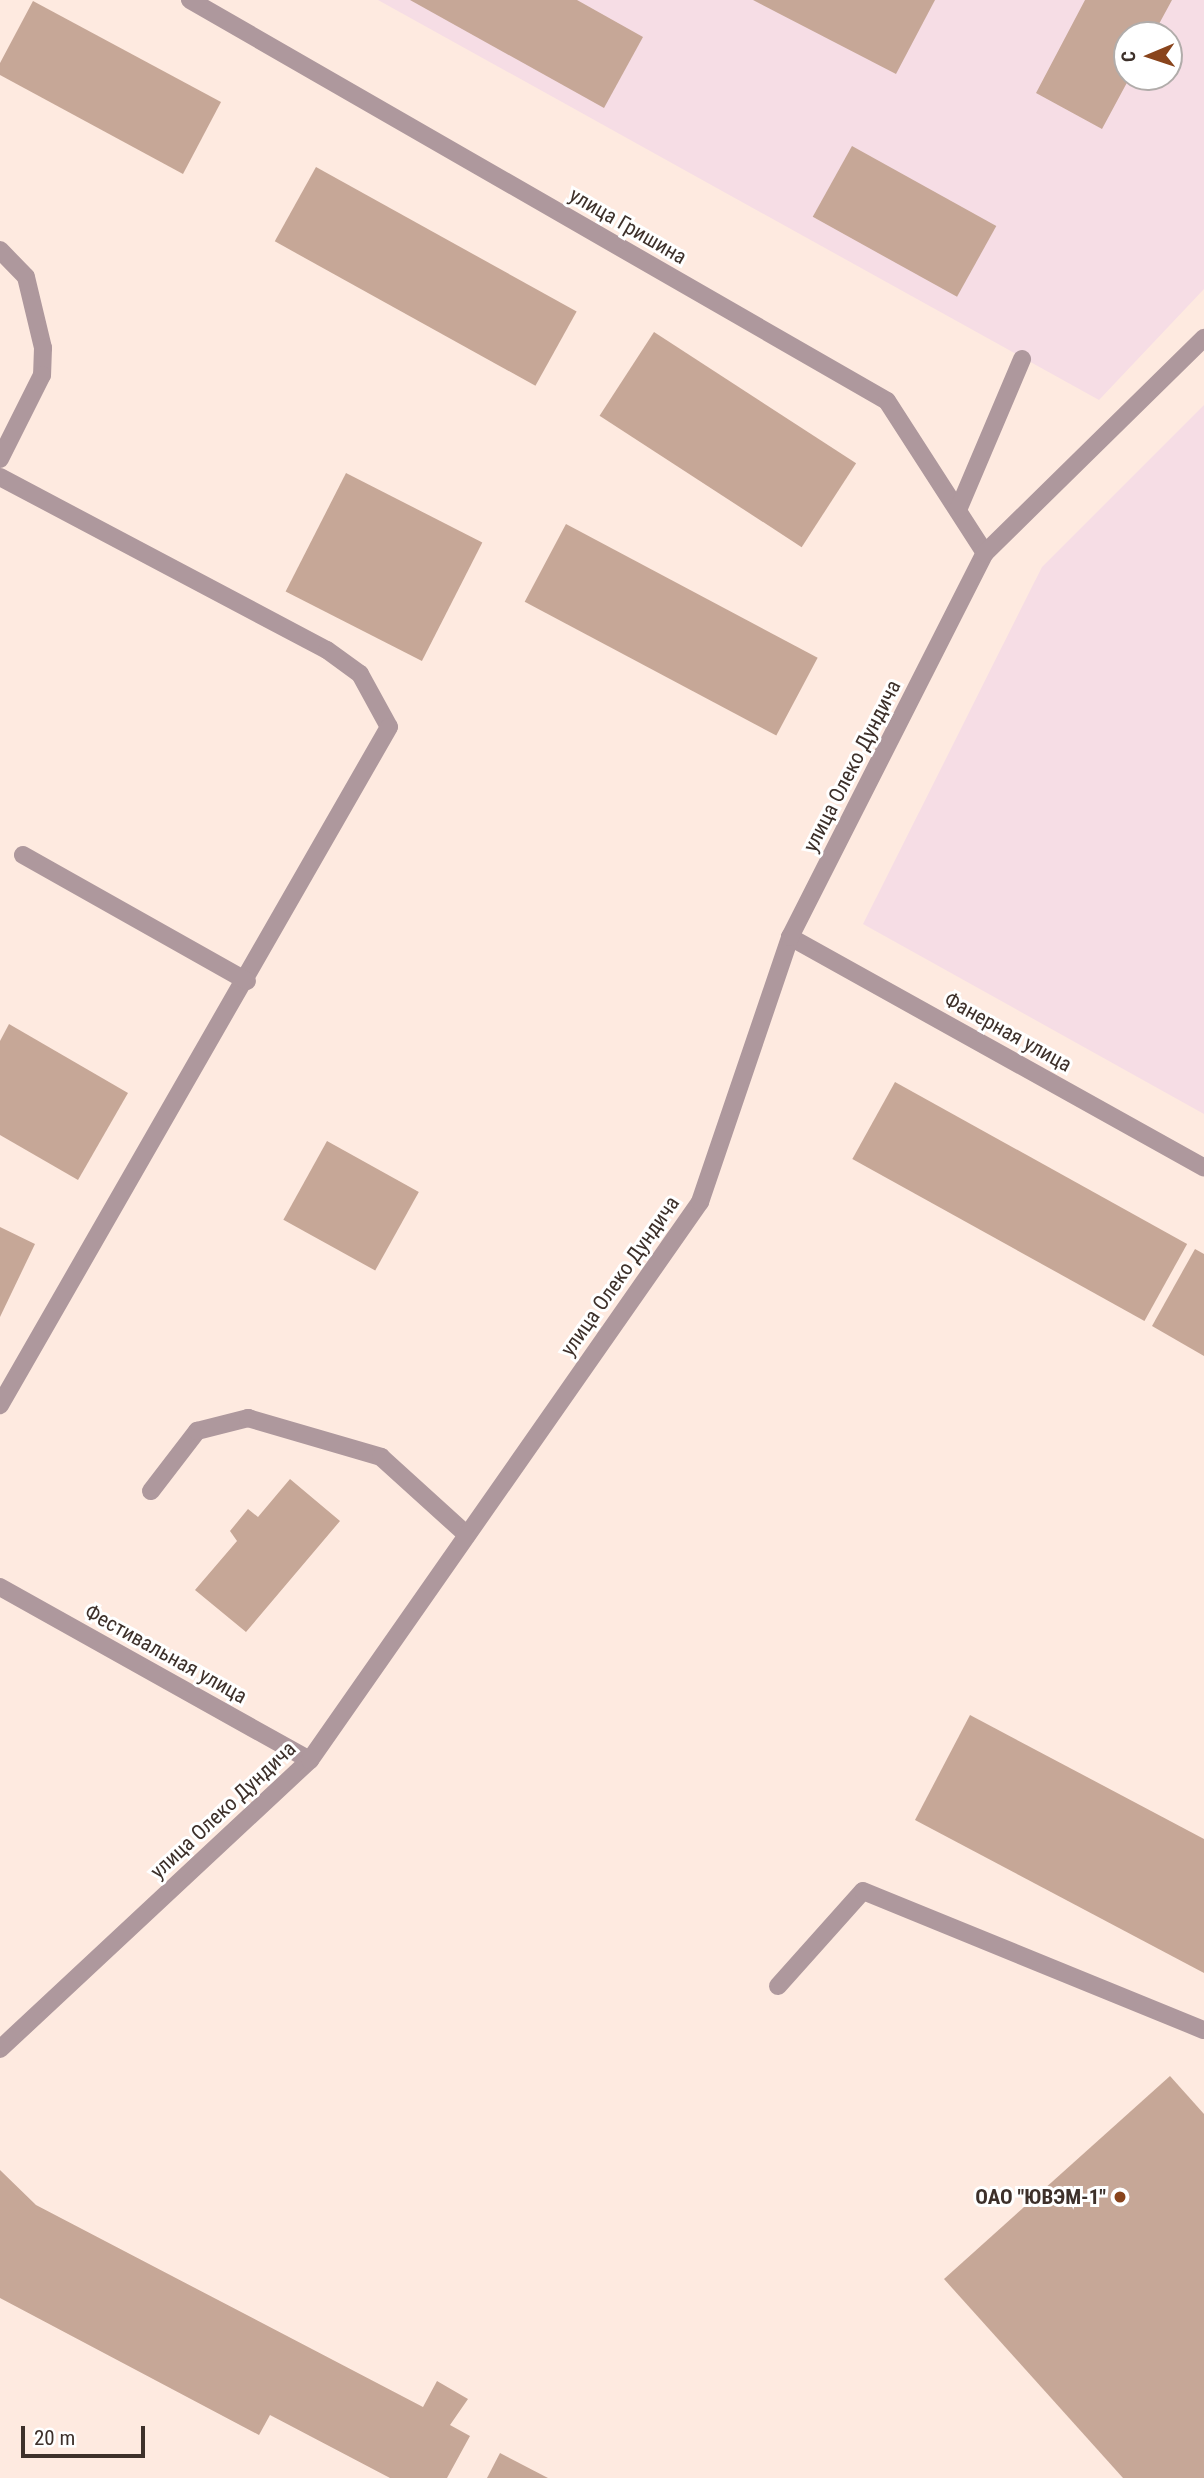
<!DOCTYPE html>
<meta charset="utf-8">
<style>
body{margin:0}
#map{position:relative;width:1204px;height:2478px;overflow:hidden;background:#feeae0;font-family:"Roboto Condensed",sans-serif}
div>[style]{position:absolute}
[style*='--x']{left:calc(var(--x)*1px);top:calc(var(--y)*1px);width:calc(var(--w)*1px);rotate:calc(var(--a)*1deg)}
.industrial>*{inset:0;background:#f6dde5}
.building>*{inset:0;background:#c6a797;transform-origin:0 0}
.minor>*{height:18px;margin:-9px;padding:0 9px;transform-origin:9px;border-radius:9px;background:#ae989d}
.dots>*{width:19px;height:19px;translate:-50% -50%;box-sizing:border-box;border:4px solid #fff;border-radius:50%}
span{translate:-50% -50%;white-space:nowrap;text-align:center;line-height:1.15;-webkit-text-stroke:6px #fff;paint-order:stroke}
.street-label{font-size:21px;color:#3d302a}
.poi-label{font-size:21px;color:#3d302a;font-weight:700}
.right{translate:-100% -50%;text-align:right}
.north{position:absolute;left:1113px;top:21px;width:70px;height:70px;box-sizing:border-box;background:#fff;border:2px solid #b1acaa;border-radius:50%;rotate:268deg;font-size:19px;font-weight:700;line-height:28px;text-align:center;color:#3d302a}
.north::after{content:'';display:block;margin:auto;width:24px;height:32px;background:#89441c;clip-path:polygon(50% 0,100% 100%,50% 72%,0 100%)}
.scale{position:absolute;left:21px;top:2426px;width:124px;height:32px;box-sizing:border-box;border:4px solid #3d302a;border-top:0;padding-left:9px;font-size:21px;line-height:24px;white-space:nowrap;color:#3d302a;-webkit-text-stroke:5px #fff;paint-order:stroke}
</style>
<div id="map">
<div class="industrial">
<i style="clip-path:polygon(evenodd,378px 0,1204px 0,1204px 289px,1099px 400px,378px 0,1127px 35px,1169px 35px,1169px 77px,1127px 77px,1127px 35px)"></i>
<i style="clip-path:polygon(1204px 405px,1204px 1114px,863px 924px,1042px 567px)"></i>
</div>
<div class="building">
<i style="clip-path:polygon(410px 0,577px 0,643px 37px,604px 108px)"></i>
<i style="clip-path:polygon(753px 0,935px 0,896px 74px)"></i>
<i style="clip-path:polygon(1085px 0,1172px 0,1153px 35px,1127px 35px,1130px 77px,1102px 129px,1036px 93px)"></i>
<i style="clip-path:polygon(33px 1px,221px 102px,183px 174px,0 75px,0 63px)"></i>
<i style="left:852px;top:146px;width:165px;height:81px;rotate:29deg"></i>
<i style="left:316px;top:167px;width:298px;height:85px;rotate:29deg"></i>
<i style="left:654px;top:332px;width:241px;height:100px;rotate:33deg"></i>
<i style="left:346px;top:473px;width:153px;height:133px;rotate:27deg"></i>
<i style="left:566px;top:524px;width:285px;height:88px;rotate:28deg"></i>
<i style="clip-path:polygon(9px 1024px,128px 1093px,78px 1180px,0 1135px,0 1041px)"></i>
<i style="left:895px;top:1082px;width:334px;height:88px;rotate:29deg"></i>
<i style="left:327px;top:1141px;width:105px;height:90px;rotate:29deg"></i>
<i style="clip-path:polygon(0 1227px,35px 1244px,0 1317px)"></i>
<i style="clip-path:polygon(1195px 1249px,1204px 1254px,1204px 1356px,1152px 1326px)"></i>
<i style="clip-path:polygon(290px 1479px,340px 1521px,246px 1632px,195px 1590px,237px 1541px,230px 1531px,248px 1509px,258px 1517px)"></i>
<i style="clip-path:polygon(970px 1715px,1204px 1839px,1204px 1973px,915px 1820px)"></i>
<i style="clip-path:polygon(1170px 2076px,1204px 2114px,1204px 2478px,1123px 2478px,944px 2279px)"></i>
<i style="clip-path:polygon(0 2170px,36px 2205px,423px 2407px,437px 2381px,468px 2399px,450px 2425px,470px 2436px,447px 2478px,390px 2478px,270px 2415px,259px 2435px,0 2298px)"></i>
<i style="clip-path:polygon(500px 2453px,548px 2478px,487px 2478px)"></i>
</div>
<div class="minor">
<i style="--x:190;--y:0;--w:804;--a:29.91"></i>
<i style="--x:887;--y:401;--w:181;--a:57.2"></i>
<i style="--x:0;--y:250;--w:37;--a:46"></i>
<i style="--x:26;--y:277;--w:73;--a:76.5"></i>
<i style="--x:43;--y:348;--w:27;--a:92"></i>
<i style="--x:42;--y:375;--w:94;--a:116.6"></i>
<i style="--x:0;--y:477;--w:370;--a:27.9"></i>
<i style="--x:327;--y:650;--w:41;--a:36"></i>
<i style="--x:360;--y:674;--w:60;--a:61.3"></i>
<i style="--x:389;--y:727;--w:782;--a:119.84"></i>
<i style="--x:958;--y:510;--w:164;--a:-67"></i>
<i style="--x:23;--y:855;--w:257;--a:29.4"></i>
<i style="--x:790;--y:937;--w:474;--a:29.1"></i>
<i style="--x:151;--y:1491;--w:76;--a:-52.5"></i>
<i style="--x:197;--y:1431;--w:53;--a:-14.3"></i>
<i style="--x:248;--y:1418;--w:139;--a:16.3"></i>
<i style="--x:381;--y:1457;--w:116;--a:42.2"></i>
<i style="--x:0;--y:1587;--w:355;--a:29.2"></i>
<i style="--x:778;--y:1986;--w:127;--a:-48.2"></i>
<i style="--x:863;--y:1891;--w:368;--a:22.2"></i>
<i style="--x:0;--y:2049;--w:424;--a:-43"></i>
<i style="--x:310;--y:1760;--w:681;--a:-55.05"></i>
<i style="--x:700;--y:1202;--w:280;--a:-71.2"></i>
<i style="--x:790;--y:937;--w:431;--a:-63.1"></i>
<i style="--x:985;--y:553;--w:307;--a:-44.5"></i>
</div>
<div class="dots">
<i style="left:1120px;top:2197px;background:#89441c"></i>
</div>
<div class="street-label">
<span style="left:628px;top:226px;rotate:30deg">улица Гришина</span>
<span style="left:852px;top:766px;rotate:-63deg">улица Олеко Дундича</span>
<span style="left:1008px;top:1032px;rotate:29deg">Фанерная улица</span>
<span style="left:620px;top:1276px;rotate:-55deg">улица Олеко Дундича</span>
<span style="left:166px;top:1654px;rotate:29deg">Фестивальная улица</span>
<span style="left:223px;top:1810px;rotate:-43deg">улица Олеко Дундича</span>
</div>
<div class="poi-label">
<span class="right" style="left:1106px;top:2197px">ОАО "ЮВЭМ-1"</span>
</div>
<div class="north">С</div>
<div class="scale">20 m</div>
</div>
